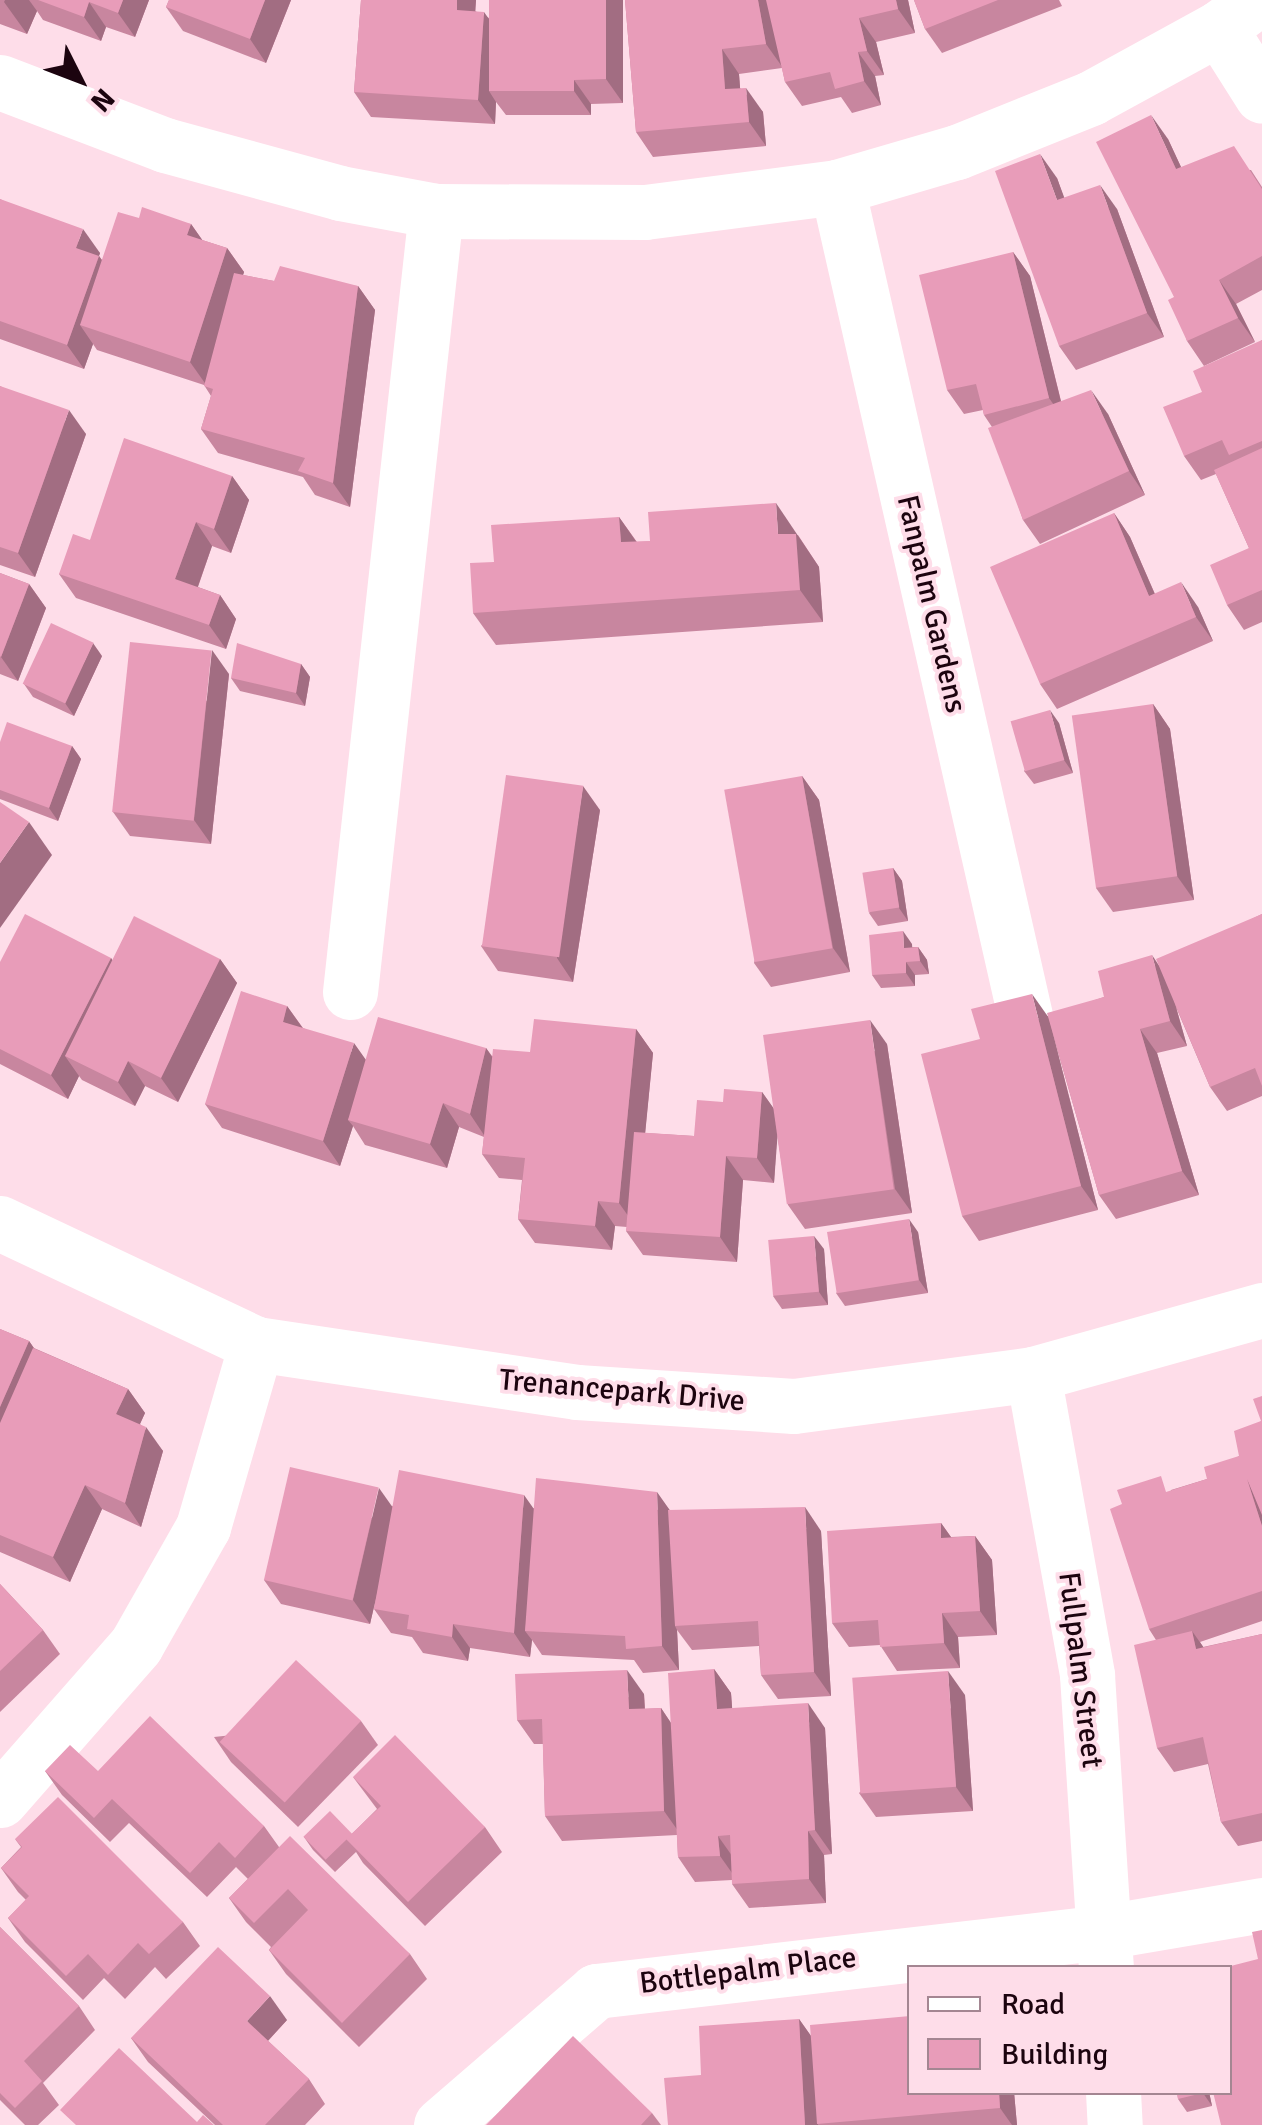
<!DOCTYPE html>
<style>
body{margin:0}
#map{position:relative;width:1262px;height:2125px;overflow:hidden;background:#fedde9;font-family:Signika,sans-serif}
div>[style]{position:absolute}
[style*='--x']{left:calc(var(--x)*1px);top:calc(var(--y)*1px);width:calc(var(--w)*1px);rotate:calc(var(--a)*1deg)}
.minor>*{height:55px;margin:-27.5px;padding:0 27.5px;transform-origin:27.5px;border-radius:27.5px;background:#fff}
.wall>*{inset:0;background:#c8869f}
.shaded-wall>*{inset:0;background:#a26d82}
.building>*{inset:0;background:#e89cb9;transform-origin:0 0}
span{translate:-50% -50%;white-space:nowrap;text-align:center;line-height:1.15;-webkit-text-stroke:8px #fedde9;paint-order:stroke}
.street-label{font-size:30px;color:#1c040f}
.legend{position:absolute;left:907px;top:1965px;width:325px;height:130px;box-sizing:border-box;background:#fedde9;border:2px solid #a48692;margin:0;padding:12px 18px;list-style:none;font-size:30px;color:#1c040f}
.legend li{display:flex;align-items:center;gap:20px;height:50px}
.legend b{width:50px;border:2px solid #a48692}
.north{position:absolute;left:30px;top:30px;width:100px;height:100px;-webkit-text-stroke:8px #fedde9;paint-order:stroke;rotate:132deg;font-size:28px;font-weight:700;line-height:40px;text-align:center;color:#1c040f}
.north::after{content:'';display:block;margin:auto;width:35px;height:45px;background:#1c040f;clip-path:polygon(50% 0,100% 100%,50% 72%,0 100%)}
</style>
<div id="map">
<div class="minor">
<i style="--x:1219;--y:28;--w:80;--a:57.7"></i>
<i style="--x:0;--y:82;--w:177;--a:20.9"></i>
<i style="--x:165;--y:145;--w:181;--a:15.3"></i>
<i style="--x:340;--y:193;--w:98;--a:10.6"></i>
<i style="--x:436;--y:211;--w:209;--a:0.3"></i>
<i style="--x:645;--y:212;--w:194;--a:-7.4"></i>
<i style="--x:837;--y:187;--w:125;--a:-16.3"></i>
<i style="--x:957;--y:152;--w:144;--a:-21.9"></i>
<i style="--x:1091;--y:98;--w:146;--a:-28.7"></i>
<i style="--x:1219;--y:28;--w:47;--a:-36.4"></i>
<i style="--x:837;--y:187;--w:854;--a:77.22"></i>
<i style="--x:350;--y:992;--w:786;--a:-83.72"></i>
<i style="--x:0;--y:1223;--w:283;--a:25.3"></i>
<i style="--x:256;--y:1344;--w:325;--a:8.5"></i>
<i style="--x:577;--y:1392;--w:217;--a:3.7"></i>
<i style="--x:794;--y:1406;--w:241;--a:-7.6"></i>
<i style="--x:1033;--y:1374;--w:238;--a:-15.6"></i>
<i style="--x:1033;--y:1374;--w:306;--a:79.8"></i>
<i style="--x:1087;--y:1675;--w:294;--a:86.3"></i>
<i style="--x:0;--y:1800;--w:206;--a:-48.7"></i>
<i style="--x:136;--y:1645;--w:136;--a:-60.4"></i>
<i style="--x:203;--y:1527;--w:191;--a:-73.8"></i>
<i style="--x:1113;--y:2092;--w:33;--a:87"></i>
<i style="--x:441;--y:2125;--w:205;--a:-40.8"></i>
<i style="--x:596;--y:1991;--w:511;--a:-6.62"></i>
<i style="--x:1104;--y:1932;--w:160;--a:-9.7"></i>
</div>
<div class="wall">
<i style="clip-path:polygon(0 0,149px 0,135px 37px,106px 27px,101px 41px,43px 20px,37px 11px,27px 34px,0 24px)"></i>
<i style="clip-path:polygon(169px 0,291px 0,266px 63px,183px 31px,166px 7px)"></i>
<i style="clip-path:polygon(361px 0,476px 0,475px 11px,489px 18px,623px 0,623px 103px,591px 104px,591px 115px,506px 115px,496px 102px,495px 124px,371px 117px,354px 92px)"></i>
<i style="clip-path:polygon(625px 0,908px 0,915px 33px,876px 42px,884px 75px,875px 76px,881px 105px,852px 113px,841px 97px,802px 106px,785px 82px,782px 68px,739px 74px,740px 88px,763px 112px,766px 146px,653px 157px,636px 132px)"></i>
<i style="clip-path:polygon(914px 0,1059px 0,1062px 6px,942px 53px,925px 29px)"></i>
<i style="clip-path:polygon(1168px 139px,1181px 167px,1251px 170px,1262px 187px,1262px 290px,1236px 304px,1255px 342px,1204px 366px,1187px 341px,1174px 297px)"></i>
<i style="clip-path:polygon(1057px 178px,1064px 198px,1117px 209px,1164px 337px,1076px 370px,1059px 346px)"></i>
<i style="clip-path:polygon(0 199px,100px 253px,99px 256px,102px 260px,139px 218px,191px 224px,202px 240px,227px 248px,244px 272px,243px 275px,274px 281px,358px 286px,375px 310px,350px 507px,315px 495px,303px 477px,218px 453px,201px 429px,211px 396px,204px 385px,97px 350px,93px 344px,84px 369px,0 339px)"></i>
<i style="clip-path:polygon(1013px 252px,1030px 276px,1061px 401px,1108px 414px,1145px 495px,1040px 544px,1023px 520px,992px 427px,984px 415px,983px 410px,964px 414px,947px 390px)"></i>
<i style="clip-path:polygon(1262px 340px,1262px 622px,1244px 630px,1227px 605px,1249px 548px,1216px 474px,1201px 480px,1184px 456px,1202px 392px)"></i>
<i style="clip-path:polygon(0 386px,86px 434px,35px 577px,0 565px)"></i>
<i style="clip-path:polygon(232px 476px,249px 500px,231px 553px,212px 546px,198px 587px,220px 595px,236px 619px,226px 649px,76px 598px,59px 574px,90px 540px)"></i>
<i style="clip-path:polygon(1114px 513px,1130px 537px,1155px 594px,1198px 607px,1213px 641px,1057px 709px,1040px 684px)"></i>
<i style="clip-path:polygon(619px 517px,637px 542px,798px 535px,819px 567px,823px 622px,496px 645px,473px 613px,494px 562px)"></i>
<i style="clip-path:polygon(0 573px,29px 584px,46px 608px,18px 681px,0 674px)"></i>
<i style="clip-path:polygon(102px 656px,74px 716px,33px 697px,24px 684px)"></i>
<i style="clip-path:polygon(301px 664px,310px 677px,305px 706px,240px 691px,231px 678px)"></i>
<i style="clip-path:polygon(229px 674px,211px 844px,130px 836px,113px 812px)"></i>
<i style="clip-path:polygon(1153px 704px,1170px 729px,1194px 900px,1113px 912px,1096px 888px)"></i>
<i style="clip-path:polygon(1059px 723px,1073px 773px,1034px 784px,1024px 771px)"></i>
<i style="clip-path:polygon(0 742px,72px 746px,81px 759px,58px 821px,0 799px)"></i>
<i style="clip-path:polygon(802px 776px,819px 800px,850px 972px,771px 987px,754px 963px)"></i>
<i style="clip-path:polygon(600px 810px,573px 982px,498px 971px,481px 946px)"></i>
<i style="clip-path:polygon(893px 868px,902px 881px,908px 921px,878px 926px,869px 913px)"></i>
<i style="clip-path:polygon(1262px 914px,1262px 1096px,1227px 1111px,1210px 1087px,1176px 1007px,1187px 1046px,1157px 1053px,1199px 1195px,1116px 1219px,1099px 1195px,1052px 1031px,1098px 1210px,979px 1241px,962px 1216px,980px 1039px,1104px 997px,1159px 965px)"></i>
<i style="clip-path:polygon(912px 944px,912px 947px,918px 947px,927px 960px,929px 974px,915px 975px,915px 986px,881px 988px,872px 975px)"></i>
<i style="clip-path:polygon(111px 958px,112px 960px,220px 959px,237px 983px,178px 1102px,145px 1086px,135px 1106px,82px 1080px,79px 1076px,68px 1099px,0 1064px,0 962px)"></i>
<i style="clip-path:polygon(287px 1006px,303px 1028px,366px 1060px,486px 1048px,492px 1056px,530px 1052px,636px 1029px,653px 1053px,645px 1133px,694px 1136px,723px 1102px,762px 1092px,774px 1109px,887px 1044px,912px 1213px,805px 1229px,788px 1205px,777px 1133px,774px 1183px,743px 1180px,737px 1262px,643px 1255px,626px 1231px,627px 1227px,615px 1226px,612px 1250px,535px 1243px,518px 1219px,522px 1180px,499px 1178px,482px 1154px,484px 1137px,459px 1127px,447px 1168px,365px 1145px,353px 1126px,340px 1166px,222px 1128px,205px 1104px)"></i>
<i style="clip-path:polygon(918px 1232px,928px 1293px,845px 1306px,836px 1293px)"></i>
<i style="clip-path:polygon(824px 1249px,828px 1305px,782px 1309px,773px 1296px)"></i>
<i style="clip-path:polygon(0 1329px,29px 1341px,34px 1348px,128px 1389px,145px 1413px,140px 1424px,163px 1451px,141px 1527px,102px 1509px,70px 1582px,0 1552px)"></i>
<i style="clip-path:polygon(1262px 1396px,1262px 1621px,1200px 1642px,1203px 1647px,1262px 1634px,1262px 1841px,1238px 1846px,1221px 1822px,1208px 1764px,1174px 1772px,1157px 1748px,1156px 1640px,1149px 1629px,1171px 1490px,1207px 1479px,1239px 1456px,1261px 1421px)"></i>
<i style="clip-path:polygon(392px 1506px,670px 1510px,821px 1531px,831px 1696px,778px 1699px,761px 1675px,759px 1646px,692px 1650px,677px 1630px,679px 1670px,643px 1673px,634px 1660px,542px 1655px,532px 1640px,530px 1657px,470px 1648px,468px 1661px,423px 1653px,412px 1637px,391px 1633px,374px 1609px,376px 1598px,370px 1624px,281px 1604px,264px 1580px)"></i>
<i style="clip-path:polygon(941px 1523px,951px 1537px,975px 1536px,992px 1560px,997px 1635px,958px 1637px,960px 1668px,897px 1671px,880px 1645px,849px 1647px,832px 1623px)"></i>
<i style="clip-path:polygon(0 1584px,43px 1630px,60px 1654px,0 1712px)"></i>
<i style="clip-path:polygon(714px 1669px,731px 1693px,732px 1708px,825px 1728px,832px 1854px,824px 1855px,826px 1903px,749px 1908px,732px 1884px,732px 1880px,695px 1882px,678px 1857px,677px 1835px,562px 1841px,545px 1816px,543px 1744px,534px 1744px,517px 1720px,644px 1694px,645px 1709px,661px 1708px,671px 1723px)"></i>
<i style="clip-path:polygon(965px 1695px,973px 1811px,876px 1817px,859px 1793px)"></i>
<i style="clip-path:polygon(361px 1721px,378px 1745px,298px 1827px,231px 1762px,214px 1737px)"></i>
<i style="clip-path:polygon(45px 1771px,98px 1771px,264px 1826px,279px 1847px,410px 1954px,427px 1979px,359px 2047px,286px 1974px,269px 1950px,271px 1947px,246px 1922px,229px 1898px,248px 1879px,236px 1867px,207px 1897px,129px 1823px,110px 1842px,62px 1795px)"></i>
<i style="clip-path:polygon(353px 1777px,485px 1827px,502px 1852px,425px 1926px,363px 1863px,356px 1852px,335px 1872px,313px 1850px,304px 1837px,352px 1834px,377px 1809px)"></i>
<i style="clip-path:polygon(15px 1839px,183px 1922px,200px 1946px,166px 1979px,155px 1967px,125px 1999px,104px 1978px,83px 2000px,25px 1942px,8px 1918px,26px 1900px,18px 1892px,1px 1868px,21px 1847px)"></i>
<i style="clip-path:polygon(0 1927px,79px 2006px,95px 2030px,43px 2083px,59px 2105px,38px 2125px,25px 2125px,0 2100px)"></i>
<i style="clip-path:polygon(799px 2019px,811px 2036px,1014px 2092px,1017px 2125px,668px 2125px,701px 2075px)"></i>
<i style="clip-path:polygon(287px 2020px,268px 2041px,309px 2079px,325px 2104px,305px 2125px,215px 2125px,148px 2062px,131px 2038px)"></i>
<i style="clip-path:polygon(1177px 2092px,1209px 2092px,1212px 2106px,1187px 2112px,1178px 2099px)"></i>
<i style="clip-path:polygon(652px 2113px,661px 2125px,486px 2125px)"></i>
</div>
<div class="shaded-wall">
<i style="clip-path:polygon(5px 0,29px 0,37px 11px,27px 34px,4px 2px)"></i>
<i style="clip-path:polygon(123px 0,149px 0,135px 37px,118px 13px)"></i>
<i style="clip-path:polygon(265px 0,291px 0,266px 63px,250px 39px)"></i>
<i style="clip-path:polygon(457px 0,476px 0,474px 34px,457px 10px)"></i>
<i style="clip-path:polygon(606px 0,623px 0,623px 103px,606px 79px)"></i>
<i style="clip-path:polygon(758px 0,770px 0,783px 68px,766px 44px)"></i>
<i style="clip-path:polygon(896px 0,908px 0,915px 33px,898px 9px)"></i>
<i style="clip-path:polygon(89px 2px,106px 27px,101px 41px,84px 17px)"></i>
<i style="clip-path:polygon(484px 12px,501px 36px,489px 91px,496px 102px,495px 124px,478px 100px)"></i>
<i style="clip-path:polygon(859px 18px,876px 42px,884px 75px,867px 51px)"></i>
<i style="clip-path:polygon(722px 49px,739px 74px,742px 113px,725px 89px)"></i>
<i style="clip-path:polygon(858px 52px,875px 76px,881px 105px,864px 81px)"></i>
<i style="clip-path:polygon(574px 80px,591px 104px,591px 115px,574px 91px)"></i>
<i style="clip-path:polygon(746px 88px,763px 112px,766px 146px,749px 122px)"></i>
<i style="clip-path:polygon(1151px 115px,1168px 139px,1193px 193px,1176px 169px)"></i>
<i style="clip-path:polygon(1040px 154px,1057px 178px,1074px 224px,1057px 200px)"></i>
<i style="clip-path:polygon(1100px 185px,1117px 209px,1164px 337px,1147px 313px)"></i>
<i style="clip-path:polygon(191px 224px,208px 248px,187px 235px)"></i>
<i style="clip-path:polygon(83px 229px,100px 253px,93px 272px,76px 248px)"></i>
<i style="clip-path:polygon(227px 248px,244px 272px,207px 386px,190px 362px)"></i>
<i style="clip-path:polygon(1013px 252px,1030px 276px,1066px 422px,1049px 398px)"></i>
<i style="clip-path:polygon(99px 256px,116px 281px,80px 325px,93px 344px,84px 369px,67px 345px)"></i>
<i style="clip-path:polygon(1219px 280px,1236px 304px,1255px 342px,1238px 318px)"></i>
<i style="clip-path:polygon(358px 286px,375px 310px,350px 507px,333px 483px)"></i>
<i style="clip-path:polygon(1091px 390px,1108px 414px,1145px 495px,1129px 471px)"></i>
<i style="clip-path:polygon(69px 410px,86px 434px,35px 577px,18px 553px)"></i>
<i style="clip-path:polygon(232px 476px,249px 500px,231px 553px,214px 529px)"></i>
<i style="clip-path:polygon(776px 503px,819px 567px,823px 622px,800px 590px,778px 534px)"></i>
<i style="clip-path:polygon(1114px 513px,1130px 537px,1166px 620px,1149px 596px)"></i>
<i style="clip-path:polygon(619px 517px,642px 550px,621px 542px)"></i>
<i style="clip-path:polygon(196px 522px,212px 546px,192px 603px,175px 579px)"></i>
<i style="clip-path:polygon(1181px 582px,1198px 607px,1213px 641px,1196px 617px)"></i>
<i style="clip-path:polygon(29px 584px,46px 608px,18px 681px,1px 657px)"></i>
<i style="clip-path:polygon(220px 595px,236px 619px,226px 649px,209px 625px)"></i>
<i style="clip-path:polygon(93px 643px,102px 656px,74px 716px,65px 703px)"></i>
<i style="clip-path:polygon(212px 650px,229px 674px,211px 844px,194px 820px)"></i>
<i style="clip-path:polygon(301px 664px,310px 677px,305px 706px,296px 693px)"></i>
<i style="clip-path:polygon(1153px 704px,1170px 729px,1194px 900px,1177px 876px)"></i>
<i style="clip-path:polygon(1050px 710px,1059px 723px,1073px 773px,1064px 760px)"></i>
<i style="clip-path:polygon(72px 746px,81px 759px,58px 821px,49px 808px)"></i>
<i style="clip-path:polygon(802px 776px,819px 800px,850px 972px,833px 948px)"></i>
<i style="clip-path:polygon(583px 786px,600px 810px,573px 982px,557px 958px)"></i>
<i style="clip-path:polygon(29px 822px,52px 855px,0 928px,0 863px)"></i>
<i style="clip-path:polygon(893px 868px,902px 881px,908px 921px,899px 908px)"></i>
<i style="clip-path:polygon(903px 931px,912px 944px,913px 961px,904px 948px)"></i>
<i style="clip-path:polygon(918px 947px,927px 960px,929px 974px,920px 961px)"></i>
<i style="clip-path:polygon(1152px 955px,1168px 979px,1187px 1046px,1170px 1021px)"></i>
<i style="clip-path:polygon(111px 958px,128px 982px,65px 1056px,79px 1076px,68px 1099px,51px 1075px)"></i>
<i style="clip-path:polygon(220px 959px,237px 983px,178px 1102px,161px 1078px)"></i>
<i style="clip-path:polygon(906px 962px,915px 975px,915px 986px,906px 973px)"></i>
<i style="clip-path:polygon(1032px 994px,1049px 1018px,1098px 1210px,1081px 1186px)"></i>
<i style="clip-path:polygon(287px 1006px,304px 1030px,283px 1022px)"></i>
<i style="clip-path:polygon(870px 1020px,887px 1044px,912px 1213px,895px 1189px)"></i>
<i style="clip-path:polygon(636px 1029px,653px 1053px,636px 1227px,619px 1203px)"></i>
<i style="clip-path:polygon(1140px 1029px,1157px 1053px,1199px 1195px,1182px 1171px)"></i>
<i style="clip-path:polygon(354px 1043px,371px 1067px,348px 1120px,353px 1126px,340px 1166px,323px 1141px)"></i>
<i style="clip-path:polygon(486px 1048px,503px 1073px,486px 1138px,470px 1114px)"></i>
<i style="clip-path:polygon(128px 1061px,145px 1086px,135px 1106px,118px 1082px)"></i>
<i style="clip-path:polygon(762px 1092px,779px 1116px,774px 1183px,757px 1158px)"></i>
<i style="clip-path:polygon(443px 1103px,459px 1127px,447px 1168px,430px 1144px)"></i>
<i style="clip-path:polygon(726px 1156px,743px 1180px,737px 1262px,720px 1237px)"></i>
<i style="clip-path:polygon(598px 1201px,615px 1226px,612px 1250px,595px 1226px)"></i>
<i style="clip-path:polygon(909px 1219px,918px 1232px,928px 1293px,919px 1280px)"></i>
<i style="clip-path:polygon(814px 1236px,824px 1249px,828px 1305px,819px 1292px)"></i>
<i style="clip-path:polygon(29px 1341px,46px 1366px,0 1469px,0 1407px)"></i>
<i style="clip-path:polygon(128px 1389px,145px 1413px,133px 1439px,116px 1414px)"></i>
<i style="clip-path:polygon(146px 1427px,163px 1451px,141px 1527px,125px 1503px)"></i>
<i style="clip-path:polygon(1247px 1479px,1262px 1501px,1262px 1526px)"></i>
<i style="clip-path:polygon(85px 1485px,102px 1509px,70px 1582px,53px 1557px)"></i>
<i style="clip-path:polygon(379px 1488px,396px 1512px,370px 1624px,353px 1600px)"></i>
<i style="clip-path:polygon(657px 1492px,674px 1516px,675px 1626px,677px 1630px,679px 1670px,662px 1646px)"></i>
<i style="clip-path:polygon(524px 1495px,541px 1519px,525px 1631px,532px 1640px,530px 1657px,514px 1633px)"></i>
<i style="clip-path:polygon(805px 1507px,821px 1531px,831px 1696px,814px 1672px)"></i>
<i style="clip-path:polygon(941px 1523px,958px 1547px,941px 1538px)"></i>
<i style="clip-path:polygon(975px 1536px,992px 1560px,997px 1635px,980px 1611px)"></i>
<i style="clip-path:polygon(942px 1613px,958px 1637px,960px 1668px,944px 1643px)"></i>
<i style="clip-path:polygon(453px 1624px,470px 1648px,468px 1661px,452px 1637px)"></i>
<i style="clip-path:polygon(1192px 1631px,1209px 1655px,1196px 1649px)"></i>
<i style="clip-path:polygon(714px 1669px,731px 1693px,734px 1733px,717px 1709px)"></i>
<i style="clip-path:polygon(627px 1670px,644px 1694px,646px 1734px,629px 1709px)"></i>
<i style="clip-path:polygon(948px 1671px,965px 1695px,973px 1811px,956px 1787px)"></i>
<i style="clip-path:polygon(808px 1703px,825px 1728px,832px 1854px,815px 1830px)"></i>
<i style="clip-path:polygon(661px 1708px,677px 1732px,681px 1835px,664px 1811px)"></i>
<i style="clip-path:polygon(808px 1831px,824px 1855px,826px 1903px,809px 1879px)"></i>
<i style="clip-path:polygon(718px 1836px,735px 1860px,737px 1880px,720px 1856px)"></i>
<i style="clip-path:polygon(270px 1996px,287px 2020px,264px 2045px,247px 2021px)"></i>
<i style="clip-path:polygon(799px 2019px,816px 2043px,818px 2125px,805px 2125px)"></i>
<i style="clip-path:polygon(999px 2092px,1014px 2092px,1017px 2125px,1012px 2125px,1000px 2108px)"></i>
<i style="clip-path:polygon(1209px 2092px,1212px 2106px,1203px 2093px)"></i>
</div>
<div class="building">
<i style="clip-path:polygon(38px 0,123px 0,118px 13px,89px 2px,84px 17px)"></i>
<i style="clip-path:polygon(169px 0,265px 0,250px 39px,166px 7px)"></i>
<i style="clip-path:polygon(361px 0,457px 0,457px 10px,484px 12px,478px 100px,354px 92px)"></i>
<i style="clip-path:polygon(489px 0,606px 0,606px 79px,574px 80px,574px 91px,489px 91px)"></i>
<i style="clip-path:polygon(625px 0,758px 0,766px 44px,722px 49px,725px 89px,746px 88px,749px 122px,636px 132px)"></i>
<i style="clip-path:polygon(766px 0,896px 0,898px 9px,859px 18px,867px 51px,858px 52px,864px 81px,835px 89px,830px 72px,785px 82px)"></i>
<i style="clip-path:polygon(914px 0,998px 0,925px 29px)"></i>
<i style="clip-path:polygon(1151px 115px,1176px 169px,1234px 146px,1262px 189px,1262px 256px,1219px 280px,1238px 318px,1187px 341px,1168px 300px,1174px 297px,1096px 142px)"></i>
<i style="clip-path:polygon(1040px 154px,1057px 200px,1100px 185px,1147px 313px,1059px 346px,995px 171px)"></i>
<i style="clip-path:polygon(0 199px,83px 229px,76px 248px,99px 256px,67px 345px,0 321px)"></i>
<i style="clip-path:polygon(142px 207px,191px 224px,187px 235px,227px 248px,190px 362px,80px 325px,118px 212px,139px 218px)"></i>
<i style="clip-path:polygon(1013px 252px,1049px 398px,984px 415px,976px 384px,947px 390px,919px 275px)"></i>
<i style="clip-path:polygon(280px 266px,358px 286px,333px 483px,298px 471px,305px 458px,201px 429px,213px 389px,204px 386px,234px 273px,274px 281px)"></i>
<i style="clip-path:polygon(1262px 340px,1262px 441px,1229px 455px,1222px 440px,1184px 456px,1163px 407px,1202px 392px,1193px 371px)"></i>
<i style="clip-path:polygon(0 386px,69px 410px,18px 553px,0 547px)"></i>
<i style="clip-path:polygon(1091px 390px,1129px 471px,1023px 520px,988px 428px)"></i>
<i style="clip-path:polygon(124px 438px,232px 476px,214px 529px,196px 522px,175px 579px,220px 595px,209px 625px,59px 574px,73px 534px,90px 540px)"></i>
<i style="clip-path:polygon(1262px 448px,1262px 590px,1227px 605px,1210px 565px,1249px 548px,1214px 470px)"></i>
<i style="clip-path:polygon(776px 503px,778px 534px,796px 534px,800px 590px,473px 613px,470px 563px,494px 562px,491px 525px,619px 517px,621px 542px,650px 541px,648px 512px)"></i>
<i style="clip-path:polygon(1114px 513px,1149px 596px,1181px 582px,1196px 617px,1040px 684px,990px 567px)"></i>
<i style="clip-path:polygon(0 573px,29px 584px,1px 657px,0 656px)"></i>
<i style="left:51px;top:623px;width:47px;height:67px;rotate:25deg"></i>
<i style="left:130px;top:642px;width:82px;height:171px;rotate:6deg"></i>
<i style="clip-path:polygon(237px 643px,301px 664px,296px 693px,231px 678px)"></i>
<i style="left:1153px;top:704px;width:174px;height:82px;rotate:82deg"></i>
<i style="left:1050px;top:710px;width:52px;height:41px;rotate:74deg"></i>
<i style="clip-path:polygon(7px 722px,72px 746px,49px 808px,0 790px,0 742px)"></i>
<i style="left:506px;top:775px;width:78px;height:173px;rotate:8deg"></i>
<i style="left:802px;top:776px;width:175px;height:79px;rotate:80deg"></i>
<i style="clip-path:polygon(0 802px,29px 822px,0 863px)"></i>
<i style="left:893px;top:868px;width:40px;height:31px;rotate:81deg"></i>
<i style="clip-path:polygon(25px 914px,111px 958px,51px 1075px,0 1049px,0 962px)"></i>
<i style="clip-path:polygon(1262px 914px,1262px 1086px,1255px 1068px,1210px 1087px,1156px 959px)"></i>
<i style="clip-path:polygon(134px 916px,220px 959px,161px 1078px,128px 1061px,118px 1082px,65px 1056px)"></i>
<i style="clip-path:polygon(903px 931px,904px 948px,918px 947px,920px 961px,906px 962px,906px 973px,872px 975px,869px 935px)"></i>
<i style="clip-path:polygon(1152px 955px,1170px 1021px,1140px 1029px,1182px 1171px,1099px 1195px,1047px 1013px,1104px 997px,1098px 971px)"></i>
<i style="clip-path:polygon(241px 991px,287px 1006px,283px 1022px,354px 1043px,323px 1141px,205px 1104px)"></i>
<i style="clip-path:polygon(1032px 994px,1081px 1186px,962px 1216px,921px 1054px,980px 1039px,971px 1009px)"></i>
<i style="clip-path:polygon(378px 1017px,486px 1048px,470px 1114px,443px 1103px,430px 1144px,348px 1120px)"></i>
<i style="clip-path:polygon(534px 1019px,636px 1029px,619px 1203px,598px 1201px,595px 1226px,518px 1219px,525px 1158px,482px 1154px,493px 1049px,530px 1052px)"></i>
<i style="left:870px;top:1020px;width:171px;height:108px;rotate:82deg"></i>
<i style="clip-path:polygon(724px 1089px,762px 1092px,757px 1158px,726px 1156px,720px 1237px,626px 1231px,634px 1132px,694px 1136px,697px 1100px,723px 1102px)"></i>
<i style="left:909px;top:1219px;width:62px;height:83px;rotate:81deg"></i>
<i style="left:814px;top:1236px;width:56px;height:46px;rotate:85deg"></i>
<i style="clip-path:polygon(0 1329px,29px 1341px,0 1407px)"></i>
<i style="clip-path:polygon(33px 1348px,128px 1389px,116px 1414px,146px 1427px,125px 1503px,85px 1485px,53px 1557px,0 1535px,0 1423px)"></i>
<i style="clip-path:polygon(1262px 1396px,1262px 1515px,1247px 1479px,1262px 1526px,1262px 1591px,1149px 1629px,1110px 1509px,1122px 1504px,1117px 1490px,1161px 1476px,1166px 1492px,1207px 1479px,1204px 1467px,1239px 1456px,1234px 1431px,1261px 1421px,1253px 1399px)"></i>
<i style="left:290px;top:1467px;width:91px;height:116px;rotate:13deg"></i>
<i style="clip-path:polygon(399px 1470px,524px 1495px,514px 1633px,453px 1624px,452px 1637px,407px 1629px,409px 1615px,374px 1609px)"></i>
<i style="clip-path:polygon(536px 1478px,657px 1492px,662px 1646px,626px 1649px,625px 1636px,525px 1631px)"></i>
<i style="clip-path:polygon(805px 1507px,814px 1672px,761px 1675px,758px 1621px,675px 1626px,668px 1510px)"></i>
<i style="clip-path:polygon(941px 1523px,941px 1538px,975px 1536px,980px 1611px,942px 1613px,944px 1643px,880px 1647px,878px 1620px,832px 1623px,827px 1531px)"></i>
<i style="clip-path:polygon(0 1584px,43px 1630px,0 1671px)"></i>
<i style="clip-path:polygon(1192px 1631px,1196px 1649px,1262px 1634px,1262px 1813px,1221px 1822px,1203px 1737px,1157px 1748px,1134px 1645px)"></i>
<i style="left:296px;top:1660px;width:89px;height:112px;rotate:43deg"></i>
<i style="clip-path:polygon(714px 1669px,717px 1709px,808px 1703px,815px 1830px,808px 1831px,809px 1879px,732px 1884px,730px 1835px,718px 1836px,720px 1856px,678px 1857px,668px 1673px)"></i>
<i style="clip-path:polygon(627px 1670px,629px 1709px,661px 1708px,664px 1811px,545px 1816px,542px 1719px,517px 1720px,515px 1674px)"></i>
<i style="left:948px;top:1671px;width:116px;height:96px;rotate:86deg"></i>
<i style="clip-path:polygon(150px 1716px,264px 1826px,235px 1858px,219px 1842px,190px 1873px,112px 1799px,94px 1818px,45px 1771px,70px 1745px,98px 1771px)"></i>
<i style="clip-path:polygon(395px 1735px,485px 1827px,408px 1902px,346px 1839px,381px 1806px,353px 1777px)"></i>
<i style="clip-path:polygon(58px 1797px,183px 1922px,149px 1954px,138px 1943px,108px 1975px,88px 1954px,66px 1976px,8px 1918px,29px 1896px,1px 1868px,22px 1847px,15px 1839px)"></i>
<i style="left:330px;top:1811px;width:32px;height:37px;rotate:46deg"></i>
<i style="clip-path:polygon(290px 1836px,410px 1954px,342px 2023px,269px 1950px,308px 1910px,288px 1889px,254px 1923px,229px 1898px)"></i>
<i style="clip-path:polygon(0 1927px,79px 2006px,24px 2061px,42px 2081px,15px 2108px,0 2093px)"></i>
<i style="clip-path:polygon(1262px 1930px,1262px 2125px,1221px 2125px,1213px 2092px,1230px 2092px,1230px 1968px,1223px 1968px,1258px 1959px,1252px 1932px)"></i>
<i style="clip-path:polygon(218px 1947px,270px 1996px,247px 2021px,309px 2079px,265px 2125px,223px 2125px,131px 2038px)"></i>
<i style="clip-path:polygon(910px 2016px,910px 2092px,999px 2092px,1000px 2108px,817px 2124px,810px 2025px)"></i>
<i style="clip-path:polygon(799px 2019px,805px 2125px,668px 2125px,664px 2078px,701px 2075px,699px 2026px)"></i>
<i style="clip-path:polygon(573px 2036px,652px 2113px,641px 2125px,486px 2125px)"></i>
<i style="clip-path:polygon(119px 2048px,197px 2122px,203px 2115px,214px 2125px,76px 2125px,60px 2110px)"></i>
<i style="clip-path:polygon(1177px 2092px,1203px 2092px,1203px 2093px,1178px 2099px)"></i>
</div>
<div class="street-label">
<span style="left:931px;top:604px;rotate:77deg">Fanpalm Gardens</span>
<span style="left:622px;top:1391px;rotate:5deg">Trenancepark Drive</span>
<span style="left:1080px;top:1670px;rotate:83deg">Fullpalm Street</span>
<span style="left:748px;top:1971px;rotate:-7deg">Bottlepalm Place</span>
</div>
<ul class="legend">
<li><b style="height:12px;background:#fff"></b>Road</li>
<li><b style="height:28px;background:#e89cb9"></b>Building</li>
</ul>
<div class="north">N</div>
</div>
